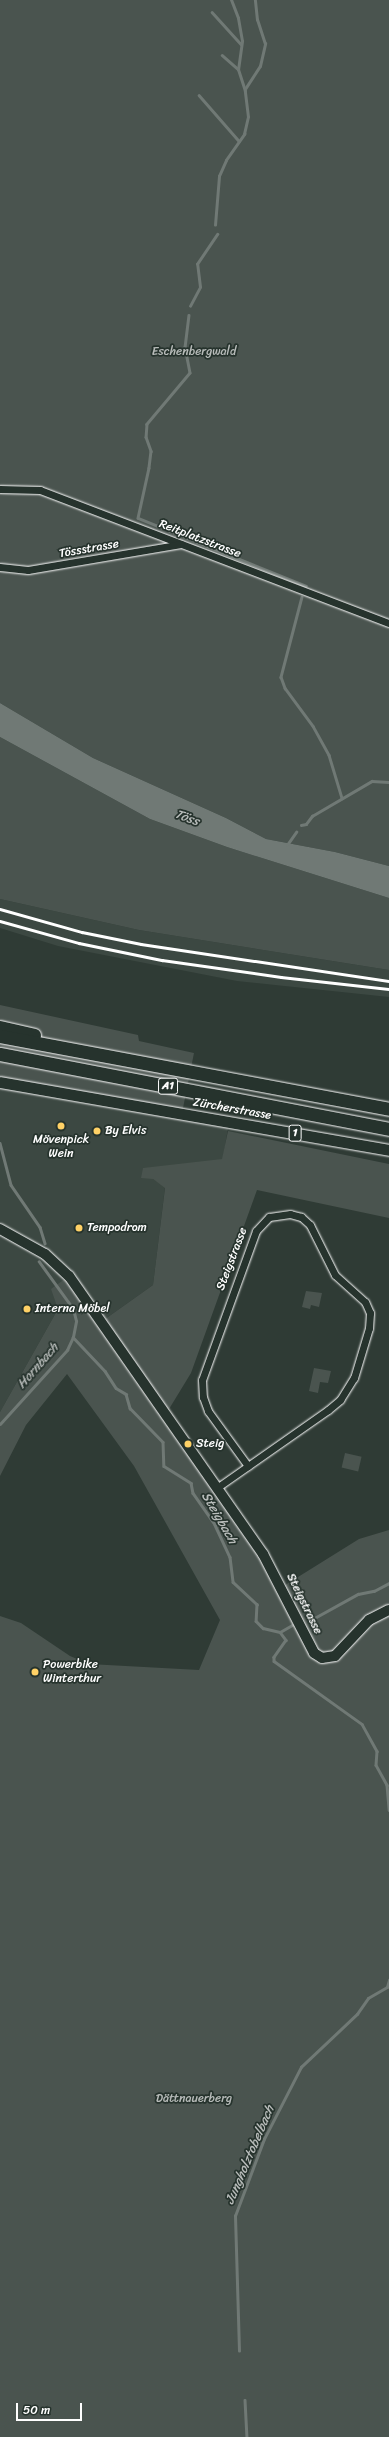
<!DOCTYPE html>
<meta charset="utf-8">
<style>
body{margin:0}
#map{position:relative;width:389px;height:2437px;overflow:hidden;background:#2f3b35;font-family:Sriracha,sans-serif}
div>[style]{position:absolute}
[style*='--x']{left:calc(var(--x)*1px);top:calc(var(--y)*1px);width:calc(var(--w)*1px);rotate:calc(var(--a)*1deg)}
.built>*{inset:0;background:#3c4842}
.green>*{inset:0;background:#4a544f;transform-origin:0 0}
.water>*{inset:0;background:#707975}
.stream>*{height:2.5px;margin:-1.25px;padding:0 1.25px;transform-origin:1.25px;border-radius:1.25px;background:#707975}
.roads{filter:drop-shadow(0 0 1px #fff) drop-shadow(0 0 1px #fff)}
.minor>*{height:7px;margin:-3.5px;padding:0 3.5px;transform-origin:3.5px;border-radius:3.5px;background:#26332d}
.secondary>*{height:10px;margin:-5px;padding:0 5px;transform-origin:5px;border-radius:5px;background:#26332d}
.primary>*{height:11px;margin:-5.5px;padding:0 5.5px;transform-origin:5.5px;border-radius:5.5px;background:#26332d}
.motorway>*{height:13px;margin:-6.5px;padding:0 6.5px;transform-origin:6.5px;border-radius:6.5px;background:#26332d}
.rail>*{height:2.5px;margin:-1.25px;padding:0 1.25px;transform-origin:1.25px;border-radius:1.25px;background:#fff}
.dots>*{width:11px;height:11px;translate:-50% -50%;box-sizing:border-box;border:2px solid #26332d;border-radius:50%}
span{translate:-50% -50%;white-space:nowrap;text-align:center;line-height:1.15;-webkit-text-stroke:3.5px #26332d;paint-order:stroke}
.shield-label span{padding:1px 3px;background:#26332d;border:1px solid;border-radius:3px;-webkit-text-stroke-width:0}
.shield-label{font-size:11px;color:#fff;font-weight:700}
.park-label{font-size:12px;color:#b7bbb9}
.street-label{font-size:12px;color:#fff}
.poi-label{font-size:12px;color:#fff}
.left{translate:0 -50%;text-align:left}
.water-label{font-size:13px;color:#b8bcba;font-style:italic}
.scale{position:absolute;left:16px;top:2403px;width:66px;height:18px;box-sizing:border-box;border:2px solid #fff;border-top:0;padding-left:5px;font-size:12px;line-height:14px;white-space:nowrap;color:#fff;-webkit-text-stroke:3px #26332d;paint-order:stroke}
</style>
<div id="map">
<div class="built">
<i style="clip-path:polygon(0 899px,139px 930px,389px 970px,389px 997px,237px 981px,58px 946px,0 928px)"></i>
<i style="clip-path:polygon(0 1082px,229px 1121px,223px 1159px,153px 1179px,165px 1187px,153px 1285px,101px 1322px,58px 1309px,0 1412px)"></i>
</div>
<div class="green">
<i style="clip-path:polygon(0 0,389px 0,389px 866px,335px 852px,266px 839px,226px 818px,93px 758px,0 703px)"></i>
<i style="clip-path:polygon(0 737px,150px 819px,227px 847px,389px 898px,389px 970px,139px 930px,0 899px)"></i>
<i style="clip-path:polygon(0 1005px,138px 1035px,139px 1041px,194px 1053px,182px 1113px,0 1082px)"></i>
<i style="clip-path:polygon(228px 1131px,389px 1164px,389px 1218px,257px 1190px,191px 1373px,166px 1414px,282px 1587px,359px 1539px,389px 1530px,389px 2437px,0 2437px,0 1616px,21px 1623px,70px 1656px,89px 1664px,199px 1670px,220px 1620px,134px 1466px,67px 1374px,26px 1425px,0 1476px,0 1412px,58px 1309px,51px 1289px,69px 1276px,101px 1322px,153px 1285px,165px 1188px,153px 1179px,141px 1178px,143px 1168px,222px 1159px)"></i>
<i style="clip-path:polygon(306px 1291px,322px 1293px,319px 1307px,311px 1305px,310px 1309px,302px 1307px)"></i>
<i style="clip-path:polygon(314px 1368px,331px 1371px,328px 1383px,320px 1382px,318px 1393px,309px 1391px)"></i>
<i style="left:345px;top:1453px;width:17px;height:15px;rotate:13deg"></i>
</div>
<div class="water">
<i style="clip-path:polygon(0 703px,93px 758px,226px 818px,266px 839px,335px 852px,389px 866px,389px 898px,227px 847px,150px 819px,0 737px)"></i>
</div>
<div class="stream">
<i style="--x:212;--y:12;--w:43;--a:47.8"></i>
<i style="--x:222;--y:55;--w:21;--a:41"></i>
<i style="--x:245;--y:89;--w:27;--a:-57"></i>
<i style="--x:260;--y:66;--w:23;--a:-77"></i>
<i style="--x:265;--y:44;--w:25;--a:-108"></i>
<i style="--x:257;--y:20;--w:20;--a:-96"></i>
<i style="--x:199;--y:95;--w:61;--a:49"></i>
<i style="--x:215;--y:225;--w:49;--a:-85.3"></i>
<i style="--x:219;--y:176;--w:17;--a:-66"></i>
<i style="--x:226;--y:160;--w:32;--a:-55"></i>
<i style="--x:244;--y:134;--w:17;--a:-77"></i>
<i style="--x:248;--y:117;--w:26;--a:-97"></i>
<i style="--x:245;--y:91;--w:22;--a:-108"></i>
<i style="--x:238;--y:70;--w:29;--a:-82"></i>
<i style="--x:242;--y:41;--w:23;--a:-100"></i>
<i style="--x:238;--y:18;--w:19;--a:-111"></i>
<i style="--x:190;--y:306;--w:21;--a:-62"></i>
<i style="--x:200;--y:287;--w:23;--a:-97"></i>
<i style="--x:197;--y:264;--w:36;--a:-56"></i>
<i style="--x:189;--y:315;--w:32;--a:97"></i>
<i style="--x:185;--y:347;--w:26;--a:79"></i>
<i style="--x:190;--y:373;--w:67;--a:130.1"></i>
<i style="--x:147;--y:424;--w:13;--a:94"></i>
<i style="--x:146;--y:437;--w:15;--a:70"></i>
<i style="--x:151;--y:451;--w:17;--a:97"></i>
<i style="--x:149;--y:468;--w:51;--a:102.4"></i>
<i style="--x:138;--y:518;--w:181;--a:22"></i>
<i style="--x:302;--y:597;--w:83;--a:104.7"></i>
<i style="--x:281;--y:677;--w:12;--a:70"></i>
<i style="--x:285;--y:688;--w:47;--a:53.6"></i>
<i style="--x:313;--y:726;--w:33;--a:61"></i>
<i style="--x:329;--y:755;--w:45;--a:73.2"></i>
<i style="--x:301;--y:825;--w:5;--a:-11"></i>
<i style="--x:306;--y:824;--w:10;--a:-53"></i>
<i style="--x:312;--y:816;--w:69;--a:-30.3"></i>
<i style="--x:372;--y:781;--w:17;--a:3"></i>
<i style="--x:287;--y:845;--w:16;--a:-55"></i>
<i style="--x:0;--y:1143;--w:43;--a:75.3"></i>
<i style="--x:11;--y:1185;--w:51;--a:55.4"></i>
<i style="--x:40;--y:1227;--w:17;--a:73"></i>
<i style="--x:73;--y:1337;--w:47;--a:46.7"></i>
<i style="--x:105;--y:1371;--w:20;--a:57"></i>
<i style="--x:116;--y:1388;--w:12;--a:31"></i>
<i style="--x:126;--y:1394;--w:15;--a:74"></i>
<i style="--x:130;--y:1408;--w:47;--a:45.9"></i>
<i style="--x:163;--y:1442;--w:24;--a:88"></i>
<i style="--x:164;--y:1466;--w:32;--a:32"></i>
<i style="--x:191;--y:1483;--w:10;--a:79"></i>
<i style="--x:193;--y:1493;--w:39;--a:55"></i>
<i style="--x:215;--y:1525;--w:35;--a:65"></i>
<i style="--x:230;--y:1557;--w:25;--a:83"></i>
<i style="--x:233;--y:1582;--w:33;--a:43"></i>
<i style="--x:257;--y:1604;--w:17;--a:93"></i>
<i style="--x:256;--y:1621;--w:10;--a:45"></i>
<i style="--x:263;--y:1628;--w:17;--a:13"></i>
<i style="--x:280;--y:1632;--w:10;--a:53"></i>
<i style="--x:286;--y:1640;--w:21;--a:125"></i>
<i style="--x:274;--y:1657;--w:4;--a:90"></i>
<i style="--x:274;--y:1661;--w:108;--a:35.6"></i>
<i style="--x:362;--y:1724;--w:31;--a:61"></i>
<i style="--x:377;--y:1751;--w:14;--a:94"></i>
<i style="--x:376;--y:1765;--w:23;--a:61"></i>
<i style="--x:387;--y:1785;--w:25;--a:85"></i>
<i style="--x:0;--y:1424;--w:100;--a:-47.8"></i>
<i style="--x:67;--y:1350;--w:14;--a:-65"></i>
<i style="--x:73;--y:1337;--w:16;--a:-79"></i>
<i style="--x:76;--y:1321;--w:12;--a:-104"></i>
<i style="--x:73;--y:1309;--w:58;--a:-125.9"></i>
<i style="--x:309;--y:1621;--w:56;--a:-28.9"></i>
<i style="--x:358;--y:1594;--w:16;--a:-11"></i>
<i style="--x:374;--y:1591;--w:17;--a:-28"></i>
<i style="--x:280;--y:1632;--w:14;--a:-30"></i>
<i style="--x:239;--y:2351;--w:135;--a:-91.7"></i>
<i style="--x:235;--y:2216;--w:82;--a:-69.4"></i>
<i style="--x:264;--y:2139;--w:81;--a:-62.8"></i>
<i style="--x:301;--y:2067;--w:77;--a:-43.4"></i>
<i style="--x:357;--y:2014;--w:19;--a:-55"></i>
<i style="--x:368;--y:1998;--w:22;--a:-30"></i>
<i style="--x:387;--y:1987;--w:7;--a:-74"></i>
<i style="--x:245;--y:2400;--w:37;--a:87"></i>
</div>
<div class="roads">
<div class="minor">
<i style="--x:0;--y:489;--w:40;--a:1.4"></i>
<i style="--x:40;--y:490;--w:373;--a:20.9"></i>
<i style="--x:0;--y:567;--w:28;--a:6"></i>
<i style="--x:28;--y:570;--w:155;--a:-9.6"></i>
<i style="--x:218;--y:1487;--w:134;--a:-35"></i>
<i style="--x:328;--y:1410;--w:16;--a:-40"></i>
<i style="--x:340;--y:1400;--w:26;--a:-58"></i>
<i style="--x:354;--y:1378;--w:52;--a:-73.3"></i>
<i style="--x:369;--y:1328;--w:15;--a:-86"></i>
<i style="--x:370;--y:1313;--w:12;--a:-114"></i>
<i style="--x:365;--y:1302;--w:40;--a:-138"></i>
<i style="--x:335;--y:1275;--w:56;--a:-116.6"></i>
<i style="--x:310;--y:1225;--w:12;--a:-138"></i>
<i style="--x:301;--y:1217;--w:11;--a:-165"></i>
<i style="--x:290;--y:1214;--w:21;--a:172"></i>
<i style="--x:269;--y:1217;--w:19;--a:133"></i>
<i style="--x:256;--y:1231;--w:158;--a:109.9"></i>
<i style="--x:202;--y:1380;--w:17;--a:87"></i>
<i style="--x:203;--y:1397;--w:15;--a:70"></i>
<i style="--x:208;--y:1411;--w:68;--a:54"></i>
</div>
<div class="secondary">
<i style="--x:0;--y:1229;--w:51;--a:29.1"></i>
<i style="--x:45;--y:1254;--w:33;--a:43"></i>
<i style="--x:69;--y:1276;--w:339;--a:55.1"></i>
<i style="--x:263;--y:1554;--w:111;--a:62.7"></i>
<i style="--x:314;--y:1653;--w:9;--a:32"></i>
<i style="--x:322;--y:1658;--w:13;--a:-9"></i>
<i style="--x:335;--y:1656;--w:50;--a:-46.6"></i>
<i style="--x:369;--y:1620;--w:22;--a:-27"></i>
</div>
<div class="primary">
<i style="--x:0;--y:1082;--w:395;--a:9.9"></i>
</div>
<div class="motorway">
<i style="--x:0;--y:1027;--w:35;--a:13"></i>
<i style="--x:0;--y:1036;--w:396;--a:10.6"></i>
<i style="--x:0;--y:1054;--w:396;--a:10.9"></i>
</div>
</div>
<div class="rail">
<i style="--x:0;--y:909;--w:85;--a:15.7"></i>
<i style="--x:82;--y:932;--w:60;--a:11.5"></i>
<i style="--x:141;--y:944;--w:251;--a:8.5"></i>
<i style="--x:0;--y:921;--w:82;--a:15.6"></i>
<i style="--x:79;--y:943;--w:85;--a:11.6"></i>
<i style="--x:162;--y:960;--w:120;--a:8.1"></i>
<i style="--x:281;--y:977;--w:109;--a:6.3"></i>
</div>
<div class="dots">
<i style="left:61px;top:1126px;background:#ffd166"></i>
<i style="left:97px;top:1131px;background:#ffd166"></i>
<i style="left:79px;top:1228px;background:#ffd166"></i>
<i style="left:27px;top:1309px;background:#ffd166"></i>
<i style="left:188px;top:1444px;background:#ffd166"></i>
<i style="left:35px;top:1672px;background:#ffd166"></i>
</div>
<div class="shield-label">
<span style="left:168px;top:1086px">A1</span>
<span style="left:295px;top:1133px">1</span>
</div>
<div class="park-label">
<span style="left:194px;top:352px">Eschenbergwald</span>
<span style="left:194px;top:2099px">Dättnauerberg</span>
</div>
<div class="street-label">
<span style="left:200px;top:539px;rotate:21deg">Reitplatzstrasse</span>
<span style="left:89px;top:549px;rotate:-10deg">Tössstrasse</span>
<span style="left:232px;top:1109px;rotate:10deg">Zürcherstrasse</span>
<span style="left:232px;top:1259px;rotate:-69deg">Steigstrasse</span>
<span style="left:304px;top:1604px;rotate:64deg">Steigstrasse</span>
</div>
<div class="poi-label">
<span class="left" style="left:105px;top:1131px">By Elvis</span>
<span style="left:61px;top:1147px">Mövenpick<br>Wein</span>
<span class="left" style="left:87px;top:1228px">Tempodrom</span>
<span class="left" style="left:35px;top:1309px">Interna Möbel</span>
<span class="left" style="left:196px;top:1444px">Steig</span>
<span class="left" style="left:43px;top:1672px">Powerbike<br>Winterthur</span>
</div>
<div class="water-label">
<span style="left:187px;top:818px;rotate:20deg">Töss</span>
<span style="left:38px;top:1366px;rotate:-49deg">Hornbach</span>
<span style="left:219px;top:1518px;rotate:60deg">Steigbach</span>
<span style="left:250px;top:2155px;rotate:-67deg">Jungholztobelbach</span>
</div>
<div class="scale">50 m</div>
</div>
